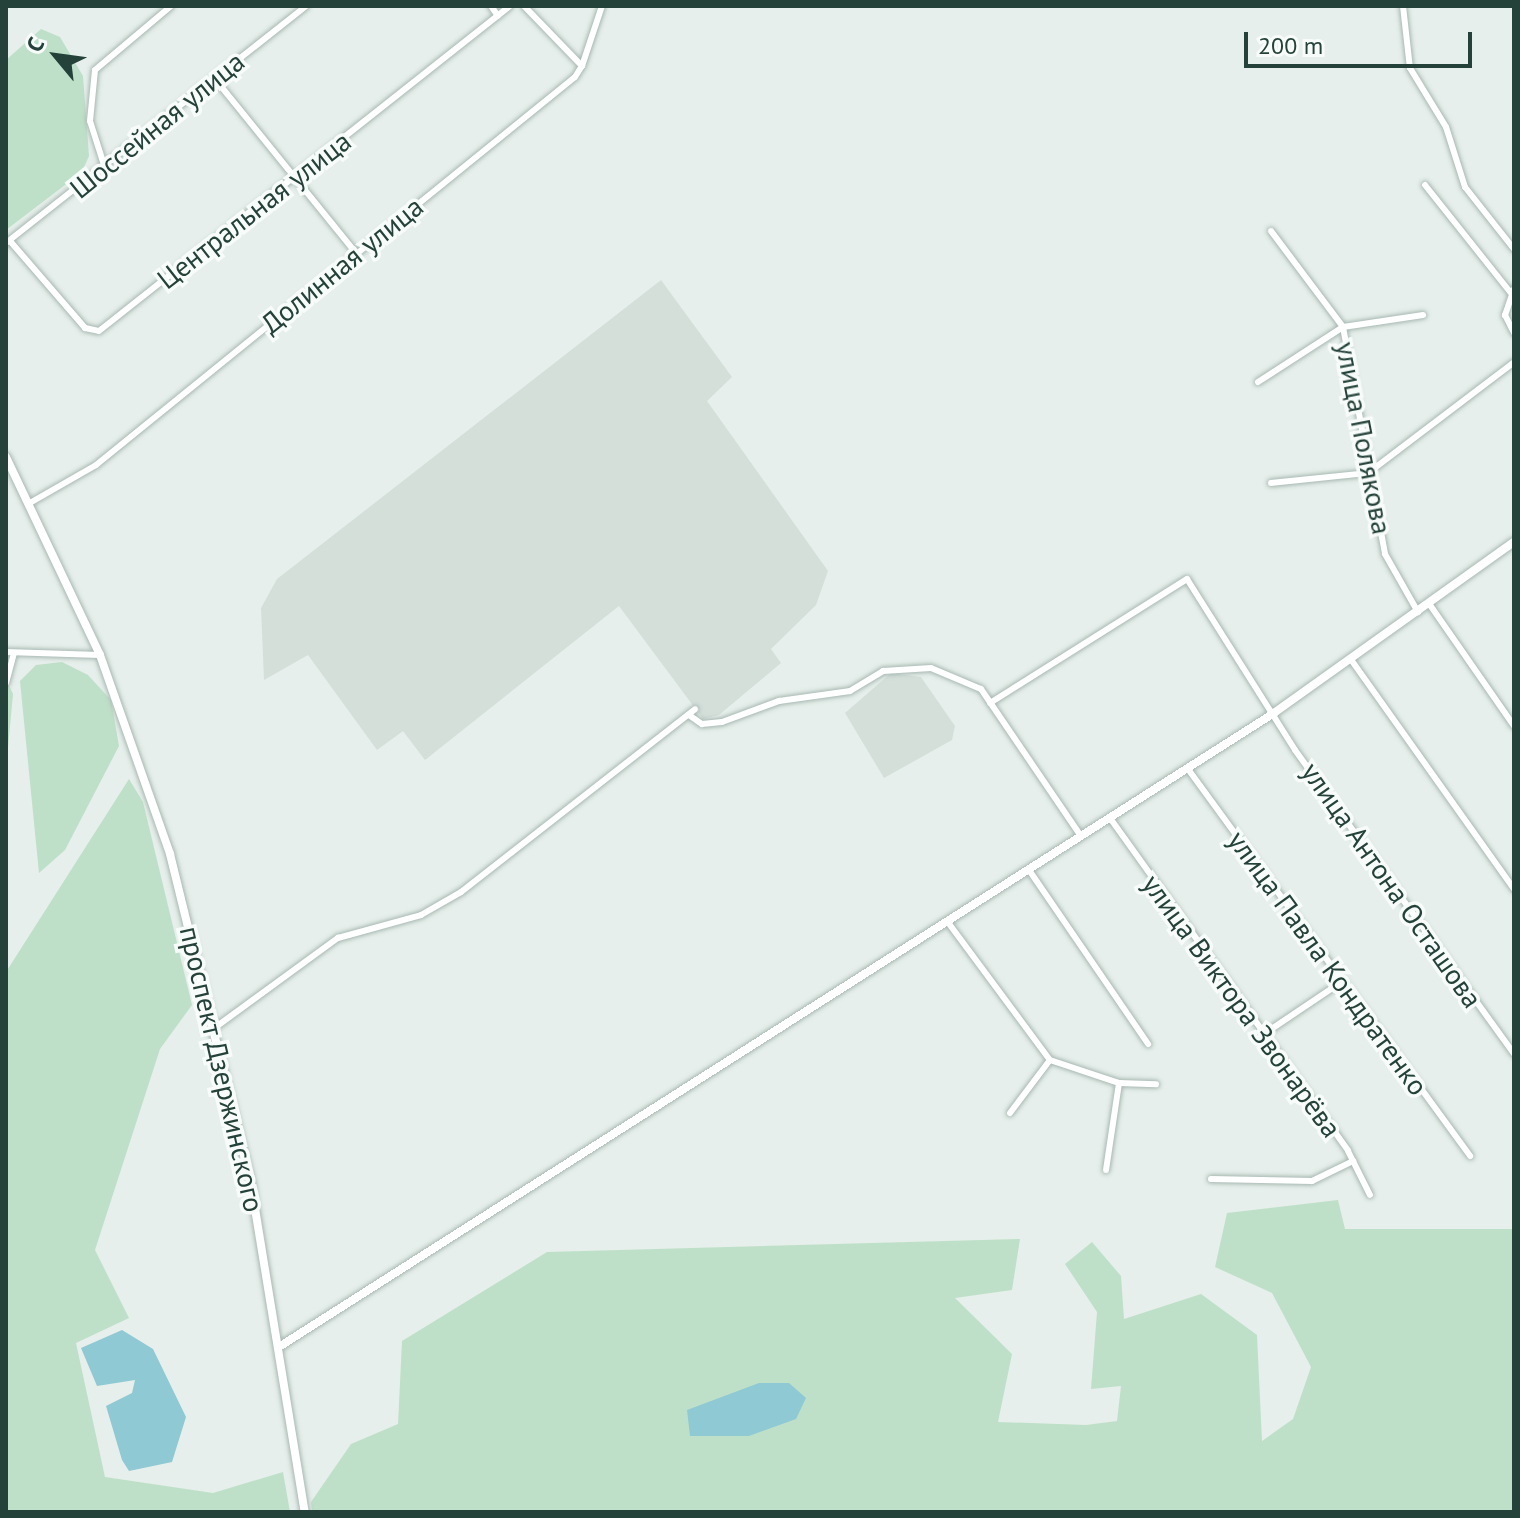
<!DOCTYPE html>
<meta charset="utf-8">
<style>
body{margin:0}
#map{position:relative;width:1520px;height:1518px;overflow:hidden;background:#e6efeb;font-family:"PT Sans",sans-serif}
div>[style]{position:absolute}
[style*='--x']{left:calc(var(--x)*1px);top:calc(var(--y)*1px);width:calc(var(--w)*1px);rotate:calc(var(--a)*1deg)}
.built>*{inset:0;background:#d4dfda}
.green>*{inset:0;background:#bfe0c8}
.water>*{inset:0;background:#8ec9d4}
.roads{filter:drop-shadow(0 0 2px #a8b8b2) drop-shadow(0 0 2px #a8b8b2)}
.street>*{height:6px;margin:-3px;padding:0 3px;transform-origin:3px;border-radius:3px;background:#fff}
.secondary>*{height:8px;margin:-4px;padding:0 4px;transform-origin:4px;border-radius:4px;background:#fff}
span{translate:-50% -50%;white-space:nowrap;text-align:center;line-height:1.15;-webkit-text-stroke:7px #f7fbf9;paint-order:stroke}
.street-label{font-size:28px;color:#24423a}
.frame{position:absolute;inset:0;border:8px solid #24423a;pointer-events:none}
.north{position:absolute;left:16px;top:16px;width:80px;height:80px;-webkit-text-stroke:6px #f7fbf9;paint-order:stroke;rotate:299deg;font-size:22px;font-weight:700;line-height:32px;text-align:center;color:#24423a}
.north::after{content:'';display:block;margin:auto;width:28px;height:36px;background:#24423a;clip-path:polygon(50% 0,100% 100%,50% 72%,0 100%)}
.scale{position:absolute;left:1244px;top:32px;width:228px;height:36px;box-sizing:border-box;border:4px solid #24423a;border-top:0;padding-left:10px;font-size:24px;line-height:28px;white-space:nowrap;color:#24423a;-webkit-text-stroke:6px #f7fbf9;paint-order:stroke}
</style>
<div id="map">
<div class="built">
<i style="clip-path:polygon(661px 280px,732px 377px,707px 401px,828px 571px,816px 605px,771px 649px,781px 663px,719px 715px,703px 719px,619px 606px,425px 760px,403px 731px,377px 750px,308px 655px,264px 680px,261px 608px,277px 579px)"></i>
<i style="clip-path:polygon(891px 673px,921px 677px,955px 726px,952px 740px,884px 778px,845px 713px)"></i>
</div>
<div class="green">
<i style="clip-path:polygon(41px 29px,60px 37px,83px 76px,89px 156px,82px 172px,6px 230px,6px 60px)"></i>
<i style="clip-path:polygon(62px 662px,88px 675px,111px 700px,119px 746px,65px 850px,39px 873px,20px 681px,36px 665px)"></i>
<i style="clip-path:polygon(6px 679px,13px 694px,6px 769px)"></i>
<i style="clip-path:polygon(129px 779px,143px 802px,192px 1005px,160px 1049px,95px 1250px,129px 1318px,76px 1343px,105px 1477px,213px 1493px,283px 1472px,290px 1512px,6px 1512px,6px 972px)"></i>
<i style="clip-path:polygon(1338px 1200px,1345px 1229px,1514px 1229px,1514px 1512px,312px 1512px,311px 1502px,351px 1444px,398px 1424px,402px 1341px,547px 1252px,1020px 1239px,1012px 1290px,955px 1298px,1012px 1354px,998px 1422px,1086px 1425px,1117px 1421px,1121px 1386px,1091px 1389px,1097px 1312px,1065px 1264px,1092px 1242px,1121px 1276px,1124px 1319px,1201px 1294px,1257px 1335px,1262px 1441px,1293px 1419px,1311px 1367px,1272px 1293px,1215px 1267px,1227px 1213px)"></i>
</div>
<div class="water">
<i style="clip-path:polygon(122px 1330px,153px 1349px,186px 1417px,172px 1462px,129px 1471px,122px 1460px,106px 1406px,132px 1393px,135px 1380px,97px 1386px,81px 1348px)"></i>
<i style="clip-path:polygon(759px 1383px,789px 1383px,806px 1398px,796px 1419px,749px 1436px,690px 1436px,687px 1410px)"></i>
</div>
<div class="roads">
<div class="street">
<i style="--x:491;--y:6;--w:12;--a:55"></i>
<i style="--x:1403;--y:6;--w:62;--a:83.6"></i>
<i style="--x:1410;--y:68;--w:69;--a:58.6"></i>
<i style="--x:1446;--y:127;--w:63;--a:72.4"></i>
<i style="--x:1465;--y:187;--w:79;--a:51.7"></i>
<i style="--x:582;--y:66;--w:63;--a:-71.6"></i>
<i style="--x:215;--y:79;--w:224;--a:51"></i>
<i style="--x:105;--y:168;--w:49;--a:-107.7"></i>
<i style="--x:90;--y:121;--w:51;--a:-84.4"></i>
<i style="--x:95;--y:70;--w:99;--a:-40.1"></i>
<i style="--x:1425;--y:185;--w:138;--a:51.5"></i>
<i style="--x:1271;--y:231;--w:120;--a:53.1"></i>
<i style="--x:1343;--y:327;--w:231;--a:79.5"></i>
<i style="--x:1385;--y:554;--w:67;--a:60.4"></i>
<i style="--x:10;--y:241;--w:115;--a:49.2"></i>
<i style="--x:85;--y:328;--w:14;--a:12"></i>
<i style="--x:99;--y:331;--w:524;--a:-38.34"></i>
<i style="--x:6;--y:243;--w:382;--a:-38.3"></i>
<i style="--x:1514;--y:289;--w:28;--a:109"></i>
<i style="--x:1505;--y:315;--w:20;--a:63"></i>
<i style="--x:1258;--y:382;--w:101;--a:-32.9"></i>
<i style="--x:1343;--y:327;--w:81;--a:-8.5"></i>
<i style="--x:1271;--y:483;--w:98;--a:-5.9"></i>
<i style="--x:1368;--y:473;--w:183;--a:-37.2"></i>
<i style="--x:28;--y:504;--w:78;--a:-29.8"></i>
<i style="--x:96;--y:465;--w:616;--a:-39.01"></i>
<i style="--x:575;--y:77;--w:13;--a:-58"></i>
<i style="--x:582;--y:66;--w:83;--a:-134"></i>
<i style="--x:1430;--y:605;--w:147;--a:55.2"></i>
<i style="--x:6;--y:652;--w:94;--a:1.8"></i>
<i style="--x:1352;--y:661;--w:280;--a:54.6"></i>
<i style="--x:6;--y:683;--w:31;--a:-75"></i>
<i style="--x:990;--y:703;--w:233;--a:-32.2"></i>
<i style="--x:1187;--y:579;--w:202;--a:57.7"></i>
<i style="--x:1295;--y:750;--w:375;--a:54.2"></i>
<i style="--x:689;--y:715;--w:16;--a:35"></i>
<i style="--x:702;--y:724;--w:20;--a:-6"></i>
<i style="--x:722;--y:722;--w:61;--a:-20.2"></i>
<i style="--x:779;--y:701;--w:72;--a:-8"></i>
<i style="--x:850;--y:691;--w:39;--a:-31"></i>
<i style="--x:883;--y:671;--w:48;--a:-3.6"></i>
<i style="--x:931;--y:668;--w:54;--a:22.8"></i>
<i style="--x:981;--y:689;--w:178;--a:55.8"></i>
<i style="--x:1188;--y:769;--w:479;--a:53.9"></i>
<i style="--x:1110;--y:818;--w:409;--a:54.4"></i>
<i style="--x:1348;--y:1151;--w:49;--a:63.4"></i>
<i style="--x:1029;--y:870;--w:211;--a:55.6"></i>
<i style="--x:947;--y:921;--w:173;--a:53.5"></i>
<i style="--x:1050;--y:1060;--w:73;--a:18.4"></i>
<i style="--x:213;--y:1029;--w:155;--a:-36.1"></i>
<i style="--x:338;--y:938;--w:86;--a:-15.5"></i>
<i style="--x:421;--y:915;--w:46;--a:-29.9"></i>
<i style="--x:461;--y:892;--w:297;--a:-38"></i>
<i style="--x:1261;--y:1036;--w:95;--a:-33.9"></i>
<i style="--x:1119;--y:1083;--w:37;--a:2"></i>
<i style="--x:1010;--y:1113;--w:66;--a:-53"></i>
<i style="--x:1106;--y:1170;--w:88;--a:-81.5"></i>
<i style="--x:1211;--y:1179;--w:101;--a:1.1"></i>
<i style="--x:1312;--y:1181;--w:46;--a:-26"></i>
</div>
<div class="secondary">
<i style="--x:6;--y:457;--w:219;--a:64.6"></i>
<i style="--x:100;--y:655;--w:211;--a:70.6"></i>
<i style="--x:170;--y:854;--w:340;--a:76.2"></i>
<i style="--x:251;--y:1184;--w:332;--a:80.7"></i>
<i style="--x:282;--y:1345;--w:1176;--a:-32.5"></i>
<i style="--x:1274;--y:713;--w:295;--a:-35.5"></i>
</div>
</div>
<div class="street-label">
<span style="left:157px;top:125px;rotate:-39deg">Шоссейная улица</span>
<span style="left:254px;top:210px;rotate:-38deg">Центральная улица</span>
<span style="left:342px;top:265px;rotate:-39deg">Долинная улица</span>
<span style="left:1364px;top:438px;rotate:79deg">улица Полякова</span>
<span style="left:1392px;top:885px;rotate:55deg">улица Антона Осташова</span>
<span style="left:1328px;top:963px;rotate:54deg">улица Павла Кондратенко</span>
<span style="left:1242px;top:1006px;rotate:54deg">улица Виктора Звонарёва</span>
<span style="left:222px;top:1069px;rotate:77deg">проспект Дзержинского</span>
</div>
<div class="frame"></div>
<div class="north">С</div>
<div class="scale">200 m</div>
</div>
